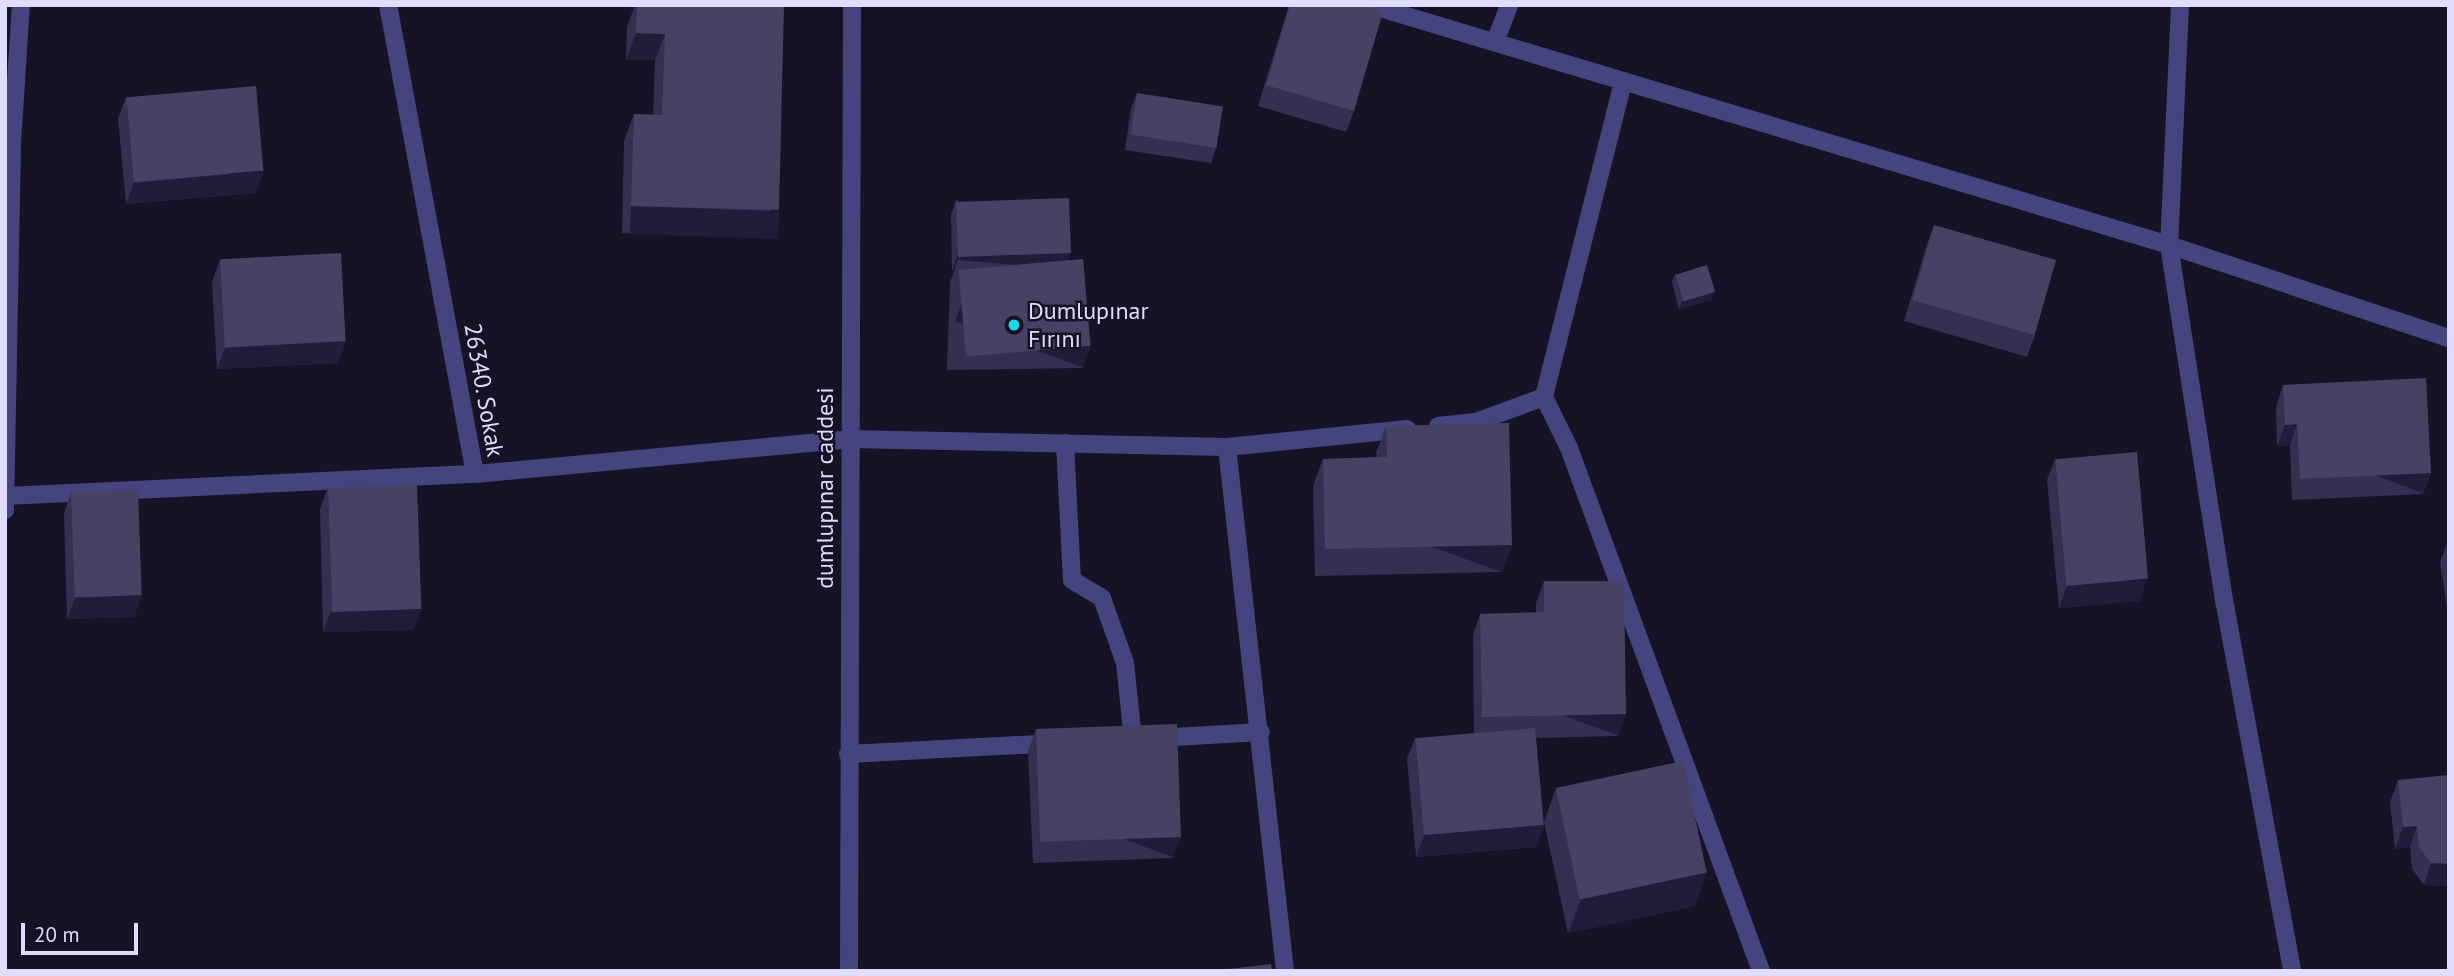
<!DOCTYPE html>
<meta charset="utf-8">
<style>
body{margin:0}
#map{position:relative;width:2454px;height:976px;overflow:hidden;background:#161326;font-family:"PT Sans",sans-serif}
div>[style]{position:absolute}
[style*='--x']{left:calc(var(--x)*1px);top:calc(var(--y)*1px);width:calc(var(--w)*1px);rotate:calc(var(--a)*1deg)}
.street>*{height:18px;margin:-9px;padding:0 9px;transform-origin:9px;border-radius:9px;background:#45447f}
.wall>*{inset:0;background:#352f52}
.shaded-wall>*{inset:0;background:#211c39;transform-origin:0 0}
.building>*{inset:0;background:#474264;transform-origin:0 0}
.dots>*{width:19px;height:19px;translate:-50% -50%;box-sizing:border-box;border:4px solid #161326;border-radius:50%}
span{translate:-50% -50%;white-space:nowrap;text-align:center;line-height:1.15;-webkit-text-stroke:5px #161326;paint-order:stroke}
.poi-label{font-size:24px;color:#dfddfb}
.left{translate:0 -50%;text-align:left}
.street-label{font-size:24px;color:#dfddfb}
.frame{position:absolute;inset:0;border:7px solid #dfddfb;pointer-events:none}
.scale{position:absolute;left:21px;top:923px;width:117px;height:32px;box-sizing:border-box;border:4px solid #dfddfb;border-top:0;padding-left:9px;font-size:21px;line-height:24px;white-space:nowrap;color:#dfddfb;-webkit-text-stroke:5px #161326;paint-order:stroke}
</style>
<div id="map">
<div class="street">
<i style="--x:1370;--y:5;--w:834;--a:16.72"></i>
<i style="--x:2169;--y:245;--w:295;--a:18.4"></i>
<i style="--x:2180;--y:5;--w:240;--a:92.6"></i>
<i style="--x:2169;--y:245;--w:364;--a:81.2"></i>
<i style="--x:2225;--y:605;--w:372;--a:79.6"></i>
<i style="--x:1495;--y:42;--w:40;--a:-69"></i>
<i style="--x:1623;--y:82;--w:325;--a:104.1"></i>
<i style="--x:1544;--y:397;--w:57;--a:63.9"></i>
<i style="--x:1569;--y:448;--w:557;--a:69.84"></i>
<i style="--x:1438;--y:426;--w:38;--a:-6"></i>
<i style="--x:1476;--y:422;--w:72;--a:-20.2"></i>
<i style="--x:1065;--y:443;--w:137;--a:87.1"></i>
<i style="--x:1072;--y:580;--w:35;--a:31"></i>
<i style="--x:1102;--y:598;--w:69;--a:70.5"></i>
<i style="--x:1125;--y:663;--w:76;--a:84"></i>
<i style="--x:1227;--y:447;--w:527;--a:83.68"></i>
<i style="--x:475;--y:474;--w:377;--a:-5.3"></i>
<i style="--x:850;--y:439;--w:377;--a:1.2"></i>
<i style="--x:1227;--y:447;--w:181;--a:-5.7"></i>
<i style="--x:5;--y:496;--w:471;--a:-2.7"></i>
<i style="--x:475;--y:474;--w:477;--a:-100.5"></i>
<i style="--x:5;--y:510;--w:367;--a:-88.9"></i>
<i style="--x:12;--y:143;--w:138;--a:-86.3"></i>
<i style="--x:1156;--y:738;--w:105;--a:-3.3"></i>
<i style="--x:848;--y:754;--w:207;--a:-3"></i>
<i style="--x:849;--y:971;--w:966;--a:-89.82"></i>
</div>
<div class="wall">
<i style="clip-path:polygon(635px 5px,784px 5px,769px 237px,622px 233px,624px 141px,634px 114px,653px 115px,655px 60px,626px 60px,627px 27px)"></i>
<i style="clip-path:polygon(1289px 5px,1362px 5px,1354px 111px,1346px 132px,1258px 106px)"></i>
<i style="clip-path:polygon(1137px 93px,1216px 148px,1211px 163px,1125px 150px,1131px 108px)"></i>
<i style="clip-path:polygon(126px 97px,256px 193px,126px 204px,118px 119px)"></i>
<i style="clip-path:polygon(956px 200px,1068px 259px,1083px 368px,947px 370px,950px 282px,954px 271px,952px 271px,951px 215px)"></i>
<i style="clip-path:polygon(1934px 225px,2035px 335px,2027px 357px,1904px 321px,1926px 247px)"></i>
<i style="clip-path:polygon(220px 260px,346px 341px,338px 363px,217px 369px,212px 282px)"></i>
<i style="clip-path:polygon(1675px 274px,1712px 300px,1679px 309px,1672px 282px)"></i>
<i style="clip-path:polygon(2283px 385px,2431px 473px,2423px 494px,2292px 500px,2290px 445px,2277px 446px,2276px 407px)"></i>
<i style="clip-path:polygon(1386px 426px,1512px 545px,1502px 572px,1315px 576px,1313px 486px,1323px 459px,1377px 457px,1376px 453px)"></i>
<i style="clip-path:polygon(2055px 459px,2140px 601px,2059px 608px,2047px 480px)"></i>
<i style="clip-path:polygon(328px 487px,414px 630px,323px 632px,320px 509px)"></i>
<i style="clip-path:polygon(71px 492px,142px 595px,134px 617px,67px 619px,64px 514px)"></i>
<i style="clip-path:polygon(2448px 541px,2449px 548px,2449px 620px,2440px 562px)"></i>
<i style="clip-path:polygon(1544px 581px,1626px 714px,1618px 736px,1536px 738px,1544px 825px,1536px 847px,1416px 857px,1407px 759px,1415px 738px,1474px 733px,1473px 635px,1480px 614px,1536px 613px,1536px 603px)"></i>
<i style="clip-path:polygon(1036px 729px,1173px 858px,1033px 863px,1028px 751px)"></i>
<i style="clip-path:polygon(2398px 780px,2449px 886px,2424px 885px,2412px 869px,2410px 847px,2395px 849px,2390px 802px)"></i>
<i style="clip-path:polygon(1556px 788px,1695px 906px,1568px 933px,1544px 822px)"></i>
</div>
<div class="shaded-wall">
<i style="clip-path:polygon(636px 33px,665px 34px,655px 60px,626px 60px)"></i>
<i style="clip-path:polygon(264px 171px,256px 193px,126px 204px,134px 183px)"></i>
<i style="left:631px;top:206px;width:148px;height:28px;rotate:2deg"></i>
<i style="clip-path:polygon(1071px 253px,1065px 269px,958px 260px,954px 271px,952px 271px,957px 256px)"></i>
<i style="clip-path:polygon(1715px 292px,1712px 300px,1679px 309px,1682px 301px)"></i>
<i style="clip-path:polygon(346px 341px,338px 363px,217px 369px,225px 348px)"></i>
<i style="left:1091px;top:346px;width:23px;height:136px;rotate:110deg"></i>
<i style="clip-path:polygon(2297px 424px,2290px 445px,2277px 446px,2285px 425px)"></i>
<i style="left:2431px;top:473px;width:22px;height:131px;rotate:111deg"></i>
<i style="left:1512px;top:545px;width:29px;height:187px;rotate:110deg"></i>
<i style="clip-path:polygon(2147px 579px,2140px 601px,2059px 608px,2067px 586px)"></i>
<i style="clip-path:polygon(142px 595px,134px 617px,67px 619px,75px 598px)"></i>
<i style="clip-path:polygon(422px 609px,414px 630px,323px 632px,331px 611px)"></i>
<i style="left:1626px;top:714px;width:23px;height:144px;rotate:110deg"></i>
<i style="clip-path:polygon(1544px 825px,1536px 847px,1416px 857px,1424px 835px)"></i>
<i style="clip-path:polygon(2417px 826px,2410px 847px,2395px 849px,2403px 827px)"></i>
<i style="left:1181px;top:837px;width:22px;height:140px;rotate:111deg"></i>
<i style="clip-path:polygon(2431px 863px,2449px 864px,2449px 886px,2424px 885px)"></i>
<i style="clip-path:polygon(1707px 872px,1695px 906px,1568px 933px,1581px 899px)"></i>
</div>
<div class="building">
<i style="clip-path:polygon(637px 5px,784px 5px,779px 210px,631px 206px,634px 114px,662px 115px,665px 34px,636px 33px)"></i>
<i style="clip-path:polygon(1290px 5px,1362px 5px,1383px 12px,1354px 111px,1266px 85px)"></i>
<i style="left:256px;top:86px;width:85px;height:130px;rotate:85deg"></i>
<i style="left:1137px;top:93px;width:87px;height:42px;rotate:9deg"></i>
<i style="left:1069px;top:198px;width:55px;height:113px;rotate:88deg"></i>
<i style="left:1934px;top:225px;width:127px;height:78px;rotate:16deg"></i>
<i style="left:341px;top:253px;width:88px;height:121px;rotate:87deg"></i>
<i style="left:1083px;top:259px;width:87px;height:125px;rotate:85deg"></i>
<i style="left:1707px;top:265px;width:28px;height:33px;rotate:73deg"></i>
<i style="clip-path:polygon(2426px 378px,2431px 473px,2300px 479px,2297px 424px,2285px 425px,2283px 385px)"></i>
<i style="clip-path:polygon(1509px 423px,1512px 545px,1325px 549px,1323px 459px,1387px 457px,1386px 426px)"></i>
<i style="left:2137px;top:452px;width:127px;height:82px;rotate:85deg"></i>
<i style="left:417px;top:485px;width:124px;height:89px;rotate:88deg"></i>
<i style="left:138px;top:490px;width:105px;height:67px;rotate:88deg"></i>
<i style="clip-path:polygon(1544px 581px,1624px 581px,1626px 714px,1482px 717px,1480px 614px,1544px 612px)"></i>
<i style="left:1177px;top:724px;width:113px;height:141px;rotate:88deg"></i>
<i style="left:1535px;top:728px;width:97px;height:120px;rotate:85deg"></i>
<i style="left:1683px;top:761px;width:114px;height:130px;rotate:78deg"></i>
<i style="clip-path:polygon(2449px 775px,2449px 864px,2431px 863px,2419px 847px,2417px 826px,2403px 827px,2398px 780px)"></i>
<i style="clip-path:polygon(1271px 964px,1272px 971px,1211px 971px)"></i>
</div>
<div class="dots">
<i style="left:1014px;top:325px;background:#22d5e2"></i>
</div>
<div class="poi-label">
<span class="left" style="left:1028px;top:325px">Dumlupınar<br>Fırını</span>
</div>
<div class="street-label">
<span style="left:484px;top:390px;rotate:80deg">26340. Sokak</span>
<span style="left:825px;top:488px;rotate:-90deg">dumlupınar caddesi</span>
</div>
<div class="frame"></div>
<div class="scale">20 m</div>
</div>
